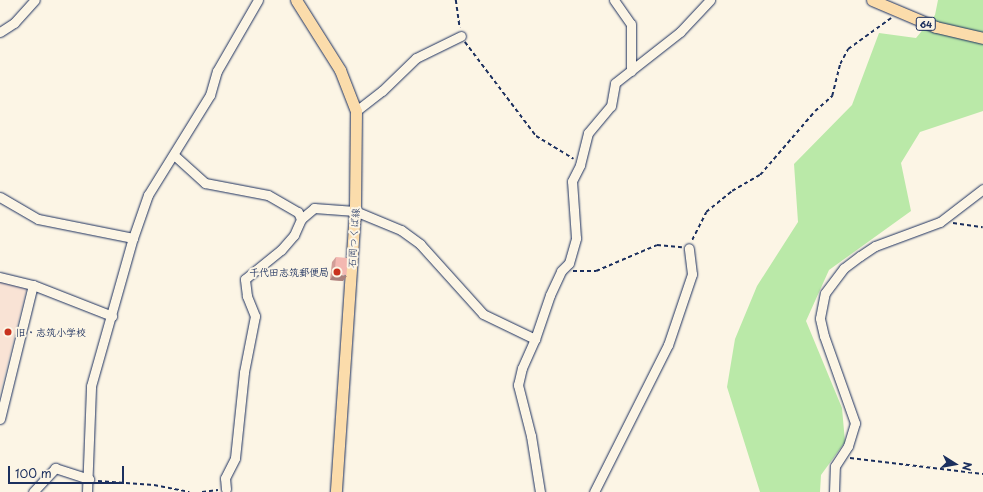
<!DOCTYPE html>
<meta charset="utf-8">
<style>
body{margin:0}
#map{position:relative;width:983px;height:492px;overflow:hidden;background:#fcf5e5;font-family:"Playpen Sans","Klee One",sans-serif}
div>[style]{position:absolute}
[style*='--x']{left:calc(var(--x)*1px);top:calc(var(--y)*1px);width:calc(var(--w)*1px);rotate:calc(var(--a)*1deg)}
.built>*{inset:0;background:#f9e3d5}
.green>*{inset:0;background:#bae9a8}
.path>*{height:1.5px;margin-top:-0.75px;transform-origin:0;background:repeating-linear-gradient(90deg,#1b2f5e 0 4px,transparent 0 7px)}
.roads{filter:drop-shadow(0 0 1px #1b2f5e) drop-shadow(0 0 1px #1b2f5e)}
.minor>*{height:9px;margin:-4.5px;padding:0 4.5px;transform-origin:4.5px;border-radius:4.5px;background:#fcf5e5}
.major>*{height:11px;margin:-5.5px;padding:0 5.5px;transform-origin:5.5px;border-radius:5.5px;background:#fbdcab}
.wall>*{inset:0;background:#d19e98}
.shaded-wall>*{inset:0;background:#aa817c}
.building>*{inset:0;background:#f3b8b1;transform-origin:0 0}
.dots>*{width:11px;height:11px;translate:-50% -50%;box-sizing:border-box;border:2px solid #fcf5e5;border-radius:50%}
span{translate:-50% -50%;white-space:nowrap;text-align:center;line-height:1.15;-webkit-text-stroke:4px #fcf5e5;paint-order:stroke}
.shield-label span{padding:1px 3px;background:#fcf5e5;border:1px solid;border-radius:3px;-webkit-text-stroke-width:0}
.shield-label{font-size:9px;color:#1b2f5e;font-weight:700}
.street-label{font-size:10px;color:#1b2f5e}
.poi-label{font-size:10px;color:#1b2f5e;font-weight:700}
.right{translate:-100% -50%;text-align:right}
.left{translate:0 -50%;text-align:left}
.north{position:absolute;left:935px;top:444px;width:40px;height:40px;-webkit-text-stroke:3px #fcf5e5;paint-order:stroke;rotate:101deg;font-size:11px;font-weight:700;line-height:16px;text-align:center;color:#1b2f5e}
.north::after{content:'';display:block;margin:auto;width:14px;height:18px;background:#1b2f5e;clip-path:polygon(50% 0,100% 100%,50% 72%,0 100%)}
.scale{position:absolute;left:8px;top:466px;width:116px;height:18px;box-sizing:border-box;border:2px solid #1b2f5e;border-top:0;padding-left:5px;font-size:12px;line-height:14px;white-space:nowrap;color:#1b2f5e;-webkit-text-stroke:3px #fcf5e5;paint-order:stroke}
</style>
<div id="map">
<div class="built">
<i style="clip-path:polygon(0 281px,25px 287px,26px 291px,0 393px)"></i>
</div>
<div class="green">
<i style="clip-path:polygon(938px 0,983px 0,983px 111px,920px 132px,901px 163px,911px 211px,829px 270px,806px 321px,842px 408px,845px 442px,821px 475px,820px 492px,760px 492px,727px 387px,735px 339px,757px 286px,798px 222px,794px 164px,852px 105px,879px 33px,916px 38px,935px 15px)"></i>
</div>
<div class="path">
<i style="--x:456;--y:0;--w:28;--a:82"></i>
<i style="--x:465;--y:42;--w:118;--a:52.9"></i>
<i style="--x:536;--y:136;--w:44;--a:31.2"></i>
<i style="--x:953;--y:223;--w:30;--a:8"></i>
<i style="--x:692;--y:240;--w:31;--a:-63"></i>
<i style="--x:706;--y:212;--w:33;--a:-39"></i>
<i style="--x:732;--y:191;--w:32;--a:-30"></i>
<i style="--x:760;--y:175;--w:84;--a:-49.3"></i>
<i style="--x:815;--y:111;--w:23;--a:-41"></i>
<i style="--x:832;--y:96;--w:33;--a:-76"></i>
<i style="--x:840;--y:64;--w:17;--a:-62"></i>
<i style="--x:848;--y:49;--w:53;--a:-35.8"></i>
<i style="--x:573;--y:271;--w:23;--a:0"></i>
<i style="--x:596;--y:271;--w:66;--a:-23.1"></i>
<i style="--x:657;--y:245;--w:25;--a:5"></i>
<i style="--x:850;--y:458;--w:134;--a:6.9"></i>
<i style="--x:98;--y:481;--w:56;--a:4.1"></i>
<i style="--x:154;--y:485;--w:36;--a:11"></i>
<i style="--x:202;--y:492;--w:16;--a:-7"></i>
</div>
<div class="roads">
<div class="minor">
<i style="--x:614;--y:0;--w:29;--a:55"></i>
<i style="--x:631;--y:24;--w:47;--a:90"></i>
<i style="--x:0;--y:32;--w:17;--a:-33"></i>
<i style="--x:14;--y:23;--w:31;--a:-48"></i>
<i style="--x:356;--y:111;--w:33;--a:-38"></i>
<i style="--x:382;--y:91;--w:47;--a:-44.1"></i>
<i style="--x:416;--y:58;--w:50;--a:-26.1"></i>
<i style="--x:174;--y:155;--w:42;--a:42.1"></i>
<i style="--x:205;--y:183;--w:64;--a:10.8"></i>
<i style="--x:268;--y:195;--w:34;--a:30"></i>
<i style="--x:298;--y:212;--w:8;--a:67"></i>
<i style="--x:0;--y:197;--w:44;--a:30.1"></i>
<i style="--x:38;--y:219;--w:97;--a:11.3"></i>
<i style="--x:0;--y:277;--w:34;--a:14"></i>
<i style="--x:33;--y:285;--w:85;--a:21.4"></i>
<i style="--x:0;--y:419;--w:138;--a:-76.2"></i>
<i style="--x:226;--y:489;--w:11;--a:-95"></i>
<i style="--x:225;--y:478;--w:22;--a:-63"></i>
<i style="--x:235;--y:458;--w:86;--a:-84"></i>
<i style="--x:244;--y:372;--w:57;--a:-78.9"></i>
<i style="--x:255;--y:316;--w:22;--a:-112"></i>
<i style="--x:247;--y:296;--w:17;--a:-97"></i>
<i style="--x:245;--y:279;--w:46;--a:-38.9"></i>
<i style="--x:281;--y:250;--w:20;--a:-49"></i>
<i style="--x:294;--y:235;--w:17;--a:-66"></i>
<i style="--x:301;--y:219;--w:17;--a:-40"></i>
<i style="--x:314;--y:208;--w:41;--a:4.2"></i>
<i style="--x:355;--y:211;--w:50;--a:22.4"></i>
<i style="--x:401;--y:230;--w:24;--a:36"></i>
<i style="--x:420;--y:244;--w:94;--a:48"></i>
<i style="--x:483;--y:314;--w:58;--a:25.7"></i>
<i style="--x:33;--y:492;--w:33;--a:-47"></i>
<i style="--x:55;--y:468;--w:36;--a:18"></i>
<i style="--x:87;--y:492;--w:106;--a:-87.8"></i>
<i style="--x:91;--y:386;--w:154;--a:-74.2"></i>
<i style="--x:133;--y:238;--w:46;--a:-70.8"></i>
<i style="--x:148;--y:195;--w:118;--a:-58.2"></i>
<i style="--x:210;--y:95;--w:25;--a:-74"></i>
<i style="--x:217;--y:71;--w:82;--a:-60"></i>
<i style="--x:540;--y:492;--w:57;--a:-99.1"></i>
<i style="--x:531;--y:436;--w:53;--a:-104.3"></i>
<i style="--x:518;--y:385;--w:17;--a:-77"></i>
<i style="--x:522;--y:368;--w:32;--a:-66"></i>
<i style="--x:535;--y:339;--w:46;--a:-71.2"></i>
<i style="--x:550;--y:295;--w:26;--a:-65"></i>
<i style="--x:561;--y:271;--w:11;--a:-45"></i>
<i style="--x:569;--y:263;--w:26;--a:-74"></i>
<i style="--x:576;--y:238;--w:57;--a:-94"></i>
<i style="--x:572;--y:181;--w:18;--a:-63"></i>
<i style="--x:580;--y:165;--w:33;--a:-76"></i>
<i style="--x:588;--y:133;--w:35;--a:-50"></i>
<i style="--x:611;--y:106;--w:23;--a:-80"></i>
<i style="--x:615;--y:83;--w:83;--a:-38.1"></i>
<i style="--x:680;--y:32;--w:44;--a:-46.8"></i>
<i style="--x:594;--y:492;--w:165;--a:-63.3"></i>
<i style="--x:668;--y:345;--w:75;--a:-71.3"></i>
<i style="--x:692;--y:274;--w:26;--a:-97"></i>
<i style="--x:834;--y:492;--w:26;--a:-88"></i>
<i style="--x:835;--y:466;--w:24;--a:-57"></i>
<i style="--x:848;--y:446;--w:24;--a:-73"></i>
<i style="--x:855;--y:423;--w:92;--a:-109.6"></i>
<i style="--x:824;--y:336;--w:18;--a:-103"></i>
<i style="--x:820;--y:318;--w:25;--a:-79"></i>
<i style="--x:825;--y:293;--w:31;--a:-53"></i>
<i style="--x:844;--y:268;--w:20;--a:-37"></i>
<i style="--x:860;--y:256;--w:18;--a:-34"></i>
<i style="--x:875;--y:246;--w:69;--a:-20.3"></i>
<i style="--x:940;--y:222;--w:54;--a:-37.5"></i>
</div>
<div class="major">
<i style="--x:296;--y:0;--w:83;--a:57.8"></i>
<i style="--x:340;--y:70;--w:44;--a:68.7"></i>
<i style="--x:356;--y:111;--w:100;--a:90.6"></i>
<i style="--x:355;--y:211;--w:282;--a:93.9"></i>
<i style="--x:872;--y:0;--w:69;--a:22.9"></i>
<i style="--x:936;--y:27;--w:48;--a:13.2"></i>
</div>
</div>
<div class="wall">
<i style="clip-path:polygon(336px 257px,343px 281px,330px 280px,332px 262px)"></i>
</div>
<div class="shaded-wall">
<i style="clip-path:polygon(334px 274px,347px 276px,343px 281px,330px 280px)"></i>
</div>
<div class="building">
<i style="left:336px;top:257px;width:12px;height:17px;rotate:5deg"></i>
</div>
<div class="dots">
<i style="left:337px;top:272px;background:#c8321e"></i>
<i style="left:8px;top:332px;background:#c8321e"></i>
</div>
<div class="shield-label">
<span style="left:926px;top:24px">64</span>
</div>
<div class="street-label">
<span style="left:353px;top:238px;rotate:-86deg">石岡つくば線</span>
</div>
<div class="poi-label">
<span class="right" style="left:329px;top:272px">千代田志筑郵便局</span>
<span class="left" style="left:16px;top:332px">旧・志筑小学校</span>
</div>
<div class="north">N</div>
<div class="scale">100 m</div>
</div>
